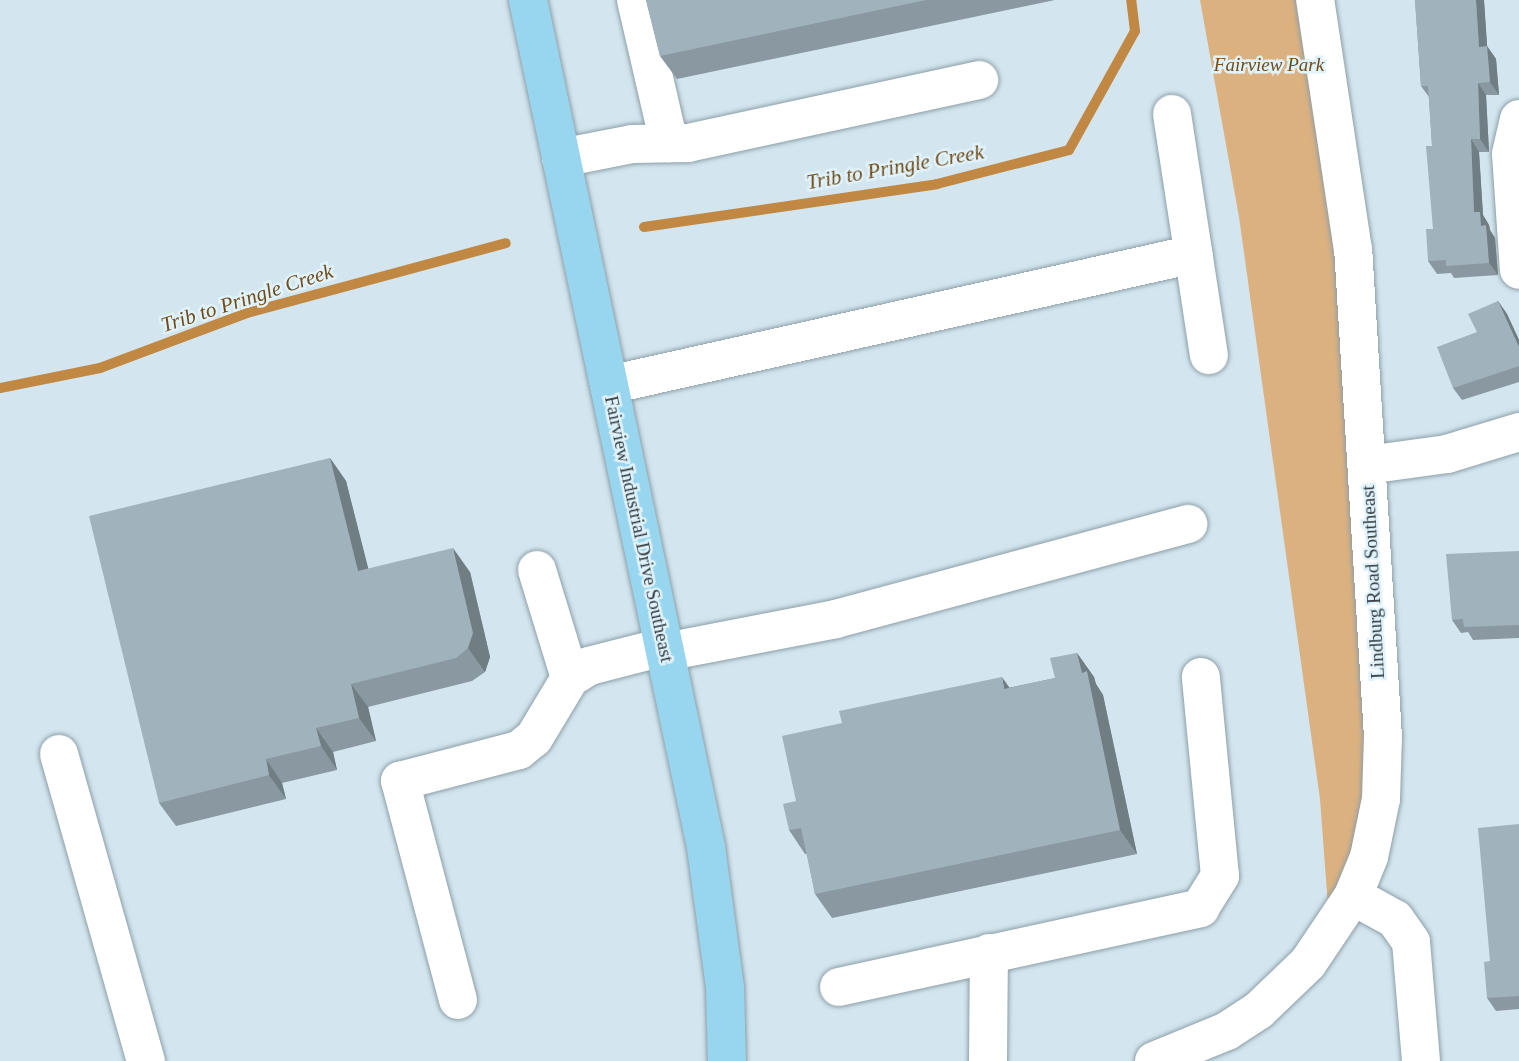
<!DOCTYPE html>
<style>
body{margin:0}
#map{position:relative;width:1519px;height:1061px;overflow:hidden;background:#d3e6ef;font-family:Georgia,serif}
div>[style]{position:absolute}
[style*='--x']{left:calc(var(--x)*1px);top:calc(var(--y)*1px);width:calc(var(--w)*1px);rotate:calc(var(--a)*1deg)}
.green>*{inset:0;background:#dbb180}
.stream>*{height:10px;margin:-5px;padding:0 5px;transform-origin:5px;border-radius:5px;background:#c08842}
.roads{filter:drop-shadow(0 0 2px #8d9fa7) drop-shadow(0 0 2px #8d9fa7)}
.minor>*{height:38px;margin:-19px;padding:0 19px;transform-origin:19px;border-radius:19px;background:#fff}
.major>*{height:38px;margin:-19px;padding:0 19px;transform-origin:19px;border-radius:19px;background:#98d6ef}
.wall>*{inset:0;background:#8a99a1}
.shaded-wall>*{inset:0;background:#707d83}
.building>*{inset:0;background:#a0b2bb}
span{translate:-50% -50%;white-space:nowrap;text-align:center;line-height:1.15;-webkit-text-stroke:5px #e0f3fc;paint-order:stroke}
.park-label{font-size:19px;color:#724b17;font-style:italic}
.street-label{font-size:19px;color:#323a3d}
.water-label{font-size:21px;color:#714a16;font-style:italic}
</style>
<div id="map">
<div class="green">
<i style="clip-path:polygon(1200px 0,1315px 0,1383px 737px,1330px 933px,1320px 799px,1239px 217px)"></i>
</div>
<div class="stream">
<i style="--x:644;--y:227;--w:296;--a:-8.3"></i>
<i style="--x:937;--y:184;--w:136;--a:-14.4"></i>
<i style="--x:1069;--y:150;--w:136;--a:-61"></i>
<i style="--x:1135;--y:31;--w:31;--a:-97"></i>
<i style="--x:0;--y:388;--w:102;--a:-11.3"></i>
<i style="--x:100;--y:368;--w:157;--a:-20.5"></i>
<i style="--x:247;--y:313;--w:268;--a:-15.1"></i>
</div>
<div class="roads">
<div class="minor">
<i style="--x:636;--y:0;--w:147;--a:77"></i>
<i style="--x:1172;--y:114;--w:244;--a:81.3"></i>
<i style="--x:1519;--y:119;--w:36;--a:103"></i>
<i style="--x:1511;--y:154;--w:116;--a:86.1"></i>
<i style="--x:561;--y:158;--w:72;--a:-11.2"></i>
<i style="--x:632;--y:144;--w:56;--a:-1"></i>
<i style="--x:688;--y:143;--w:298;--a:-12.2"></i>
<i style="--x:609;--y:385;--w:599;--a:-12.62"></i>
<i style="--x:1367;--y:465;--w:81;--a:-7.8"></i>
<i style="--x:1447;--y:454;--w:75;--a:-17"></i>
<i style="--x:537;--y:570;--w:113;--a:73"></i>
<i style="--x:665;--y:652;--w:174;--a:-10.9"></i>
<i style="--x:836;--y:619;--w:365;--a:-15.1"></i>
<i style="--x:59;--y:754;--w:319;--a:74.2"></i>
<i style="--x:1353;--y:896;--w:48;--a:28.7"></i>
<i style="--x:1395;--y:919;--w:28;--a:55"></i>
<i style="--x:1411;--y:942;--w:119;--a:85.2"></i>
<i style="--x:839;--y:987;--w:370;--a:-12.3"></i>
<i style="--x:1200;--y:908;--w:38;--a:-58"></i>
<i style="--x:1220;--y:876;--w:200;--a:-95.5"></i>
<i style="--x:458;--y:1000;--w:227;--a:-104.8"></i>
<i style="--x:400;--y:781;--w:123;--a:-14.6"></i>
<i style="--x:519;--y:750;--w:19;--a:-39"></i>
<i style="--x:534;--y:738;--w:70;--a:-59"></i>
<i style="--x:570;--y:678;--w:22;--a:-32"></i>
<i style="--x:589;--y:666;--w:76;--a:-14.4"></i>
<i style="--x:988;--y:1061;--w:108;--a:-89.5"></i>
<i style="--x:1154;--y:1061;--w:79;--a:-22.3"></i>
<i style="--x:1227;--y:1031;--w:38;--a:-33"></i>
<i style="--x:1259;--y:1010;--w:68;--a:-43.8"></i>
<i style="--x:1308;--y:963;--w:81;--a:-56.1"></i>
<i style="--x:1353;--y:896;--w:42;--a:-67.7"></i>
<i style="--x:1369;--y:857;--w:59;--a:-78.3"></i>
<i style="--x:1381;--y:799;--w:62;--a:-88.2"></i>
<i style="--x:1383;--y:737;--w:488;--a:-93.5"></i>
<i style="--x:1353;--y:250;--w:253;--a:-98.6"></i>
</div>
<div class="major">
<i style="--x:528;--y:0;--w:866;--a:78.13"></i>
<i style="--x:706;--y:847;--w:141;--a:82.3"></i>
<i style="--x:725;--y:987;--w:74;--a:88.5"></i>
</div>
</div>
<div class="wall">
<i style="clip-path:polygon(646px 0,1055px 0,677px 79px,660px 56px)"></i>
<i style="clip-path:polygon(1415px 0,1484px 0,1487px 46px,1496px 59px,1499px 95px,1486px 95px,1489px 152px,1479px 152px,1483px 215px,1489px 225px,1490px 230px,1495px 238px,1498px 275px,1454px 278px,1451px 273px,1437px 274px,1428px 261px,1433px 229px,1432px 146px,1429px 97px,1421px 86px)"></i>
<i style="clip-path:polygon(1498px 301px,1507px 314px,1519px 340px,1519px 382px,1462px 400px,1453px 388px,1477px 332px)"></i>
<i style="clip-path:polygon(330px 458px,346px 481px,368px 569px,470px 572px,490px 657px,485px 672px,472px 681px,368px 707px,376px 741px,333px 752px,337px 770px,282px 783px,286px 799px,176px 826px,159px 803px)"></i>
<i style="clip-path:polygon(1519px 551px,1519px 638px,1473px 640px,1468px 632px,1461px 633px,1452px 620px)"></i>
<i style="clip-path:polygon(1077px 653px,1094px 677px,1096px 684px,1103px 695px,1137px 854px,832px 918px,815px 894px,807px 854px,805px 854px,789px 830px,796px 801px,842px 723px,1055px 678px)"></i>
<i style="clip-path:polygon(1519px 824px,1519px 1009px,1496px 1011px,1487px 998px,1490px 961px)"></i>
</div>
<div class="shaded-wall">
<i style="clip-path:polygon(1476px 0,1484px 0,1488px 60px,1479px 47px)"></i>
<i style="clip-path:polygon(1487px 46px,1496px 59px,1499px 95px,1490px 82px)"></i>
<i style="clip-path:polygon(1478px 83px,1486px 95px,1489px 152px,1480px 139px)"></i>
<i style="clip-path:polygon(1471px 139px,1479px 152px,1483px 215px,1489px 225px,1490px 230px,1495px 238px,1498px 275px,1489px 263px,1481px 226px,1474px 212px)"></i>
<i style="clip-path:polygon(1498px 301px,1507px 314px,1519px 340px,1519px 347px)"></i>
<i style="clip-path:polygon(330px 458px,346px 481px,375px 595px,358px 571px)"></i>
<i style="clip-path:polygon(453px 548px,470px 572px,490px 657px,485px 672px,468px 648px)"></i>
<i style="clip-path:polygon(1077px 653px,1094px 677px,1096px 684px,1103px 695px,1137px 854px,1120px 830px)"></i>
<i style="clip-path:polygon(1002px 677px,1018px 700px,1004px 689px)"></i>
<i style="clip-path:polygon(351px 684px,368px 707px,376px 741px,359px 718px)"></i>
<i style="clip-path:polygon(316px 728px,333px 752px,337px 770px,321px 746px)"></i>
<i style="clip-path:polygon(266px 759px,282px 783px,286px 799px,269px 775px)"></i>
</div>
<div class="building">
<i style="clip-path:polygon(646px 0,926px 0,660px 56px)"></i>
<i style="clip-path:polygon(1415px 0,1476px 0,1479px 47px,1487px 46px,1490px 82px,1478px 83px,1480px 139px,1471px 139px,1474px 212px,1480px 212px,1481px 226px,1486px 225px,1489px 263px,1446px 266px,1446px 260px,1428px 261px,1426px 229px,1433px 229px,1426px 146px,1432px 146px,1428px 86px,1421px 86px)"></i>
<i style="clip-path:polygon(1498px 301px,1519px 347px,1519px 366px,1453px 388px,1437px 347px,1477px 332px,1468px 314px)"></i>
<i style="clip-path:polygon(330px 458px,358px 571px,453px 548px,473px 633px,468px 648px,456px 658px,351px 684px,359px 718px,316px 728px,321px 746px,266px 759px,269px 775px,159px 803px,89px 516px)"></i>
<i style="clip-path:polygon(1519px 551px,1519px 625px,1464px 627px,1463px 619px,1452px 620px,1446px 554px)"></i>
<i style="clip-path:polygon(1077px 653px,1082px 673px,1087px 671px,1120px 830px,815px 894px,801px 828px,789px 830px,783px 804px,796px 801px,782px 736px,842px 723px,839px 711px,1002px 677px,1004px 689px,1055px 678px,1050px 658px)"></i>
<i style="clip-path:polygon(1519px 824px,1519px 996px,1487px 998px,1484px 962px,1490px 961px,1478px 828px)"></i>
</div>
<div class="park-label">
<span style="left:1269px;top:65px">Fairview Park</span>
</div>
<div class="street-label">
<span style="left:639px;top:529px;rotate:78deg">Fairview Industrial Drive Southeast</span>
<span style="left:1373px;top:582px;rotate:-93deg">Lindburg Road Southeast</span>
</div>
<div class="water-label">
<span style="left:895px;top:167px;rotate:-10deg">Trib to Pringle Creek</span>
<span style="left:247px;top:298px;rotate:-18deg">Trib to Pringle Creek</span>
</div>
</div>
